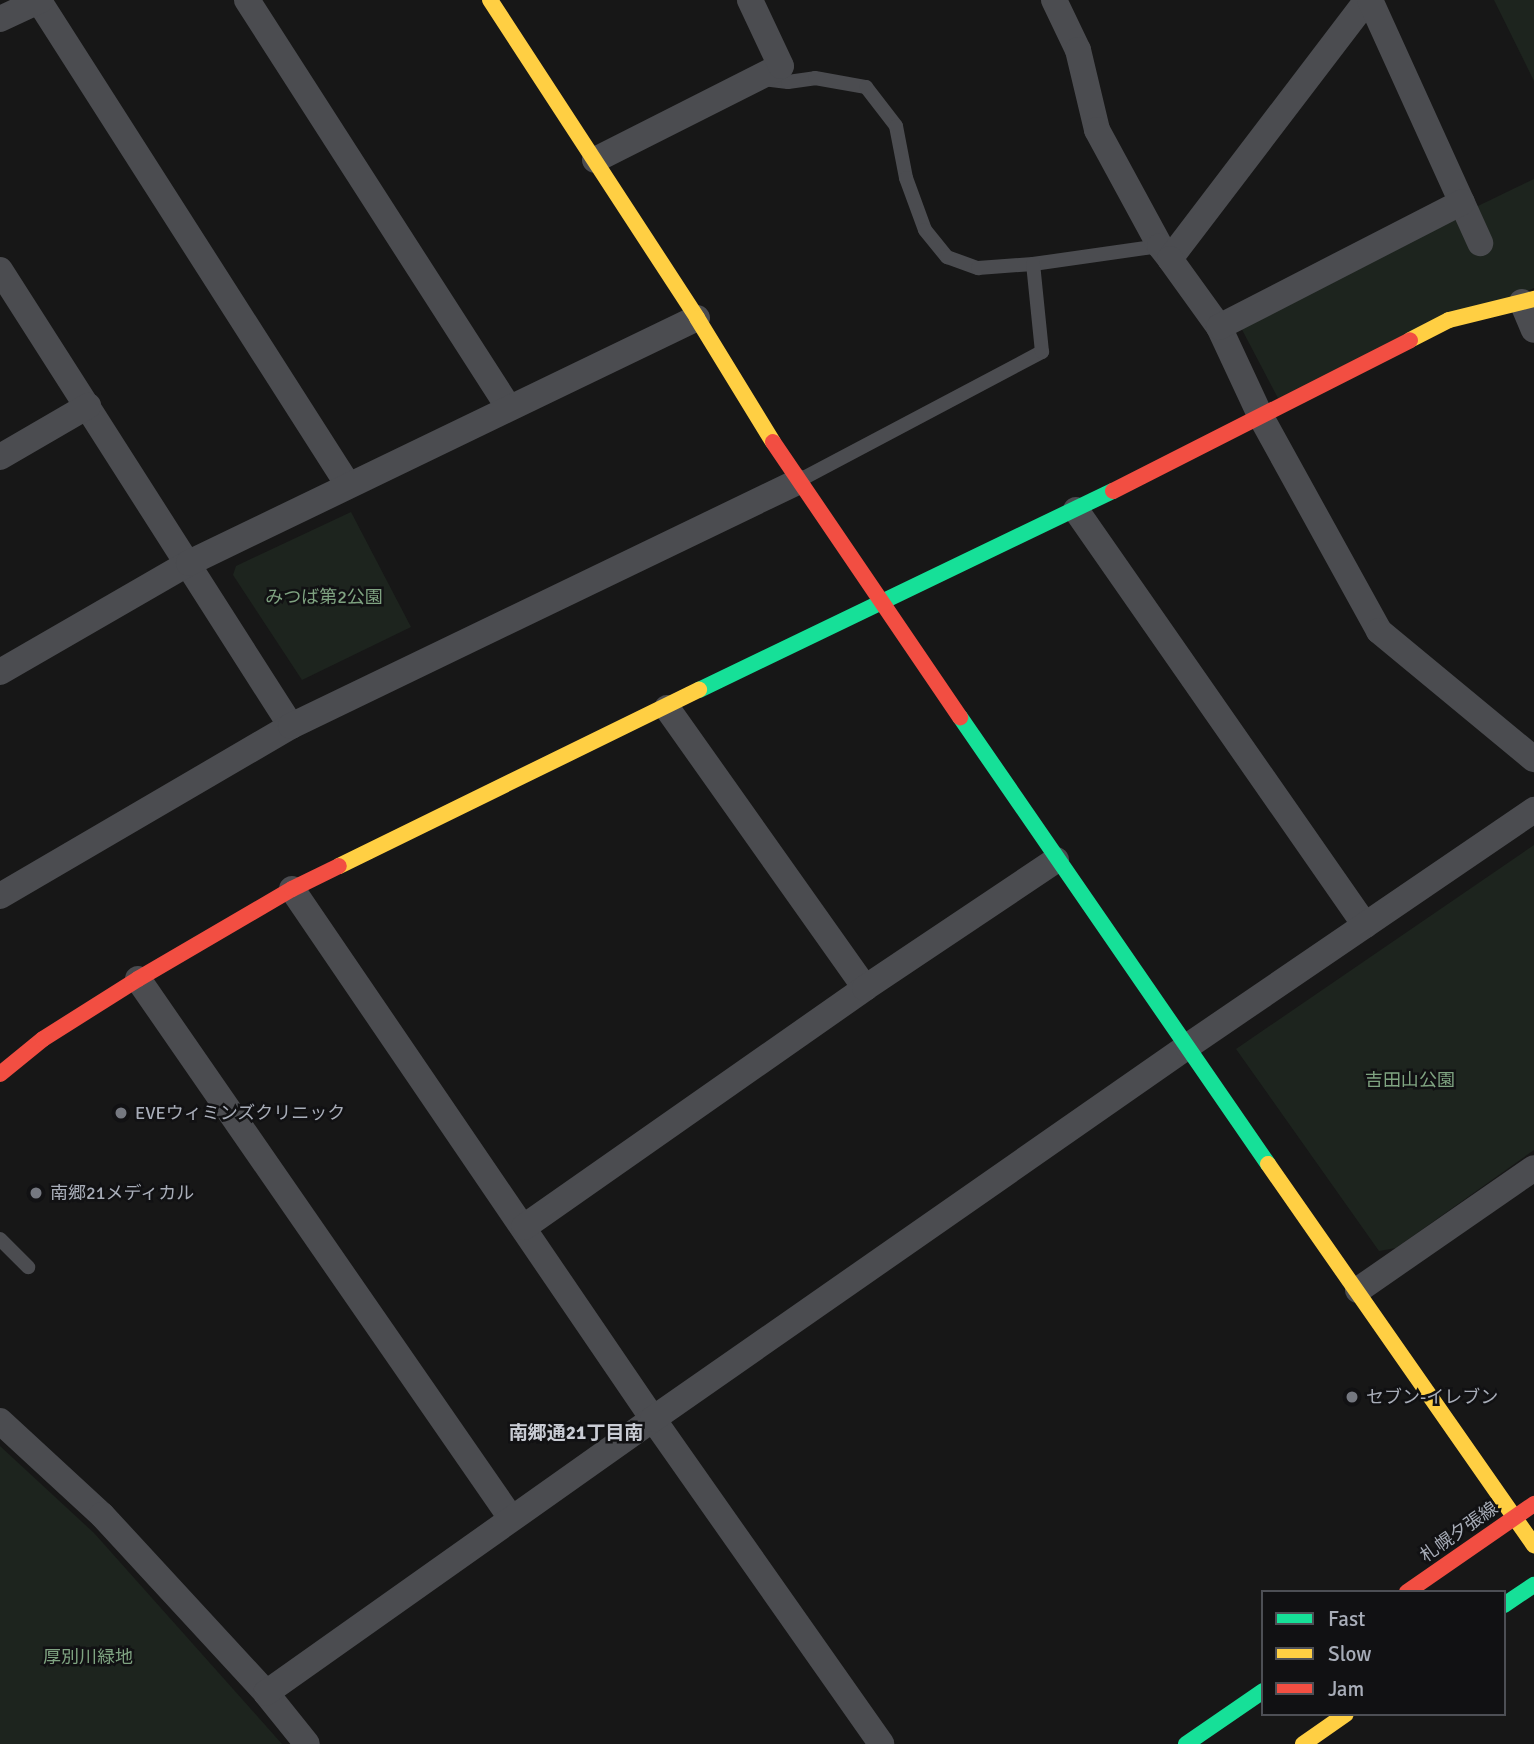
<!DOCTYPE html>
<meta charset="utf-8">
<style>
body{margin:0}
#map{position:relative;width:1534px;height:1744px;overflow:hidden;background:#171717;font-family:Signika,"Noto Sans JP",sans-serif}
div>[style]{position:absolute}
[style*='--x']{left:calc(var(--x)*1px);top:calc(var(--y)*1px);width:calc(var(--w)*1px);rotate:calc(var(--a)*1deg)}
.green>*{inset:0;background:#1d241e}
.lane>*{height:14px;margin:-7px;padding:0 7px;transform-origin:7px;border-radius:7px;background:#4b4c50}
.street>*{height:26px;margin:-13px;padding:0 13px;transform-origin:13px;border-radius:13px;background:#4b4c50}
.fast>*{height:16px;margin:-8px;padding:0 8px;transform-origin:8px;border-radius:8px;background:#16e098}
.slow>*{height:16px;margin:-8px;padding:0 8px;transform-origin:8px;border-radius:8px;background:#ffcf43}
.jam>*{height:16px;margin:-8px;padding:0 8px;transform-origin:8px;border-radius:8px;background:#f24e42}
.dots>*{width:19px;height:19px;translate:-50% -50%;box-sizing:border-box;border:4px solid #111113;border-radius:50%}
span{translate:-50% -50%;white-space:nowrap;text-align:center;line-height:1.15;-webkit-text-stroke:5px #111113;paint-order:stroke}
.park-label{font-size:18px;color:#7fa381}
.poi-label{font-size:18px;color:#a8adb8}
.left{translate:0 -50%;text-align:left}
.street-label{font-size:18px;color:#a8adb8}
.neighbourhood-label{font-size:19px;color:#c9ccd4;font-weight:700}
.legend{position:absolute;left:1261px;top:1590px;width:245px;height:126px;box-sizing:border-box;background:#111113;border:2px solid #4d4f55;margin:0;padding:9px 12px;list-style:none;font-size:21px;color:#a8adb8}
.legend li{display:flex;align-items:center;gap:14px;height:35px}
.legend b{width:35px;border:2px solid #4d4f55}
</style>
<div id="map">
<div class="green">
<i style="clip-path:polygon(1494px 0,1534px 0,1534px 81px)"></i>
<i style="clip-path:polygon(1534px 179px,1534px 288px,1279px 400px,1238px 322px)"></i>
<i style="clip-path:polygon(351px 512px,411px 627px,302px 680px,233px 575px,236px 566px)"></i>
<i style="clip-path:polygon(1534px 845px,1534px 1150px,1396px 1248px,1379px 1251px,1236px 1049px)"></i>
<i style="clip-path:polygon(0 1446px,94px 1533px,282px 1744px,0 1744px)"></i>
</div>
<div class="lane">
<i style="--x:763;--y:79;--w:25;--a:7"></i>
<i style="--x:788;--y:82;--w:27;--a:-8"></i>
<i style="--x:815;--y:78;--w:52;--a:10"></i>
<i style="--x:866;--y:87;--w:49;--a:52.4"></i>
<i style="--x:896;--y:126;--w:53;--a:79.1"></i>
<i style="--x:906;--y:178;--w:55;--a:69.9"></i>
<i style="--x:925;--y:230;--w:35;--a:51"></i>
<i style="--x:947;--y:257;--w:33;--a:20"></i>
<i style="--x:978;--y:268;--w:55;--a:-4.2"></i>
<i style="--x:1033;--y:264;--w:128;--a:-8.1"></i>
<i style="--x:800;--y:480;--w:274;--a:-27.9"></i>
<i style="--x:1042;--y:352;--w:88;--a:-95.8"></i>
<i style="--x:0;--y:1239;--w:40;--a:45"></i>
</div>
<div class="street">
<i style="--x:247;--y:0;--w:483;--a:57.3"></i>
<i style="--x:1054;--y:0;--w:55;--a:64.4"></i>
<i style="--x:1078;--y:50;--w:82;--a:76.6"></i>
<i style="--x:1097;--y:130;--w:132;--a:61.5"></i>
<i style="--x:1160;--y:246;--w:16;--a:52"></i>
<i style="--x:1367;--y:0;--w:325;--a:127.3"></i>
<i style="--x:1170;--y:259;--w:84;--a:54.2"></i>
<i style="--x:1219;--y:327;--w:99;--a:65"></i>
<i style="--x:1261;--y:417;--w:244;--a:61.1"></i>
<i style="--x:1379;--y:631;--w:201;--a:39.6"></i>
<i style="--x:1370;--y:0;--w:267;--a:65.6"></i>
<i style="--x:39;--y:1;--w:574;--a:57.44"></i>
<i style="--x:0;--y:19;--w:45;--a:-24.9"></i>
<i style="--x:595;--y:160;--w:208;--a:-26.8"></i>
<i style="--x:781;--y:66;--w:73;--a:-115.2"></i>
<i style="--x:0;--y:270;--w:541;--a:57.46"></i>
<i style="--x:1522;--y:302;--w:30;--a:67"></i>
<i style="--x:1219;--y:327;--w:273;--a:-27.2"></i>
<i style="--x:0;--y:457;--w:102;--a:-30.1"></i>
<i style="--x:1076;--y:510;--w:506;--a:55.15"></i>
<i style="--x:0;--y:672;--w:218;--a:-30"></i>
<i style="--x:189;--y:563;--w:564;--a:-25.75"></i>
<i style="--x:667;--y:708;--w:343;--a:54.7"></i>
<i style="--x:292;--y:889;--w:641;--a:55.74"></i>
<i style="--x:653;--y:1419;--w:397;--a:54.9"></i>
<i style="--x:0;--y:896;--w:337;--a:-30.3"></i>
<i style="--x:291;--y:726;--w:562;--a:-25.74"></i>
<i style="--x:138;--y:979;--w:655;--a:55.32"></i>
<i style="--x:524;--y:1227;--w:416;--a:-35"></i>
<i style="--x:865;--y:988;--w:230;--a:-33.8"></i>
<i style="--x:1358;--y:1290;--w:214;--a:-34.7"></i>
<i style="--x:0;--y:1421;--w:139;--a:42.7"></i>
<i style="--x:102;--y:1515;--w:242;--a:47.3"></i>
<i style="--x:266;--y:1693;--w:65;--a:51.2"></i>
<i style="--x:266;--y:1693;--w:474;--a:-35.3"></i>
<i style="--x:653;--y:1419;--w:652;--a:-34.88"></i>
<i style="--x:1188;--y:1046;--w:419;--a:-34.3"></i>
</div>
<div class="fast">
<i style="--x:699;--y:690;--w:459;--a:-25.7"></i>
<i style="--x:960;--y:717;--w:543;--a:55.43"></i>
<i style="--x:1504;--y:1605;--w:36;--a:-34"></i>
<i style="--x:1186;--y:1744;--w:93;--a:-34.5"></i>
</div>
<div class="slow">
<i style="--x:490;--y:0;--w:379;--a:56.9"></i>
<i style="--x:697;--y:318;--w:145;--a:58.5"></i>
<i style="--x:1410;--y:340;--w:44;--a:-27.1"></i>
<i style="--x:1449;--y:320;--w:88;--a:-13.9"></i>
<i style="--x:339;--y:866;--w:401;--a:-26.1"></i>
<i style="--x:1268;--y:1164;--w:465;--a:55.1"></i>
<i style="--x:1303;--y:1744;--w:52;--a:-34.9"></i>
</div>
<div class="jam">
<i style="--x:773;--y:442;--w:333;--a:55.8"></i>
<i style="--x:1113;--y:491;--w:333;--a:-26.9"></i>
<i style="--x:0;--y:1074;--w:55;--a:-39.1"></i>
<i style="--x:43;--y:1039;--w:112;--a:-32.3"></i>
<i style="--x:138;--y:979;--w:178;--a:-30.3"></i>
<i style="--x:292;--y:889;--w:52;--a:-26.1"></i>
<i style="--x:1407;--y:1592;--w:155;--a:-34.7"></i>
</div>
<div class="dots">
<i style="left:121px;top:1113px;background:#757880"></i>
<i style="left:36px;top:1193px;background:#757880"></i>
<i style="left:1352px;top:1397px;background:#757880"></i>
</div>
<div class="park-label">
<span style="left:324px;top:597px">みつば第2公園</span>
<span style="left:1410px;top:1080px">吉田山公園</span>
<span style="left:88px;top:1657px">厚別川緑地</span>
</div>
<div class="poi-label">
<span class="left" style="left:135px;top:1113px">EVEウィミンズクリニック</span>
<span class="left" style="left:50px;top:1193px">南郷21メディカル</span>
<span class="left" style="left:1366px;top:1397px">セブン-イレブン</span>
</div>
<div class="street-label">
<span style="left:1459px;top:1532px;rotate:-35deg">札幌夕張線</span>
</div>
<div class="neighbourhood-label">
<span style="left:576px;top:1434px">南郷通21丁目南</span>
</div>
<ul class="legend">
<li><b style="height:9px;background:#16e098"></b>Fast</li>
<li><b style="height:9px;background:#ffcf43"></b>Slow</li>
<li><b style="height:9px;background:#f24e42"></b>Jam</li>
</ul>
</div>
